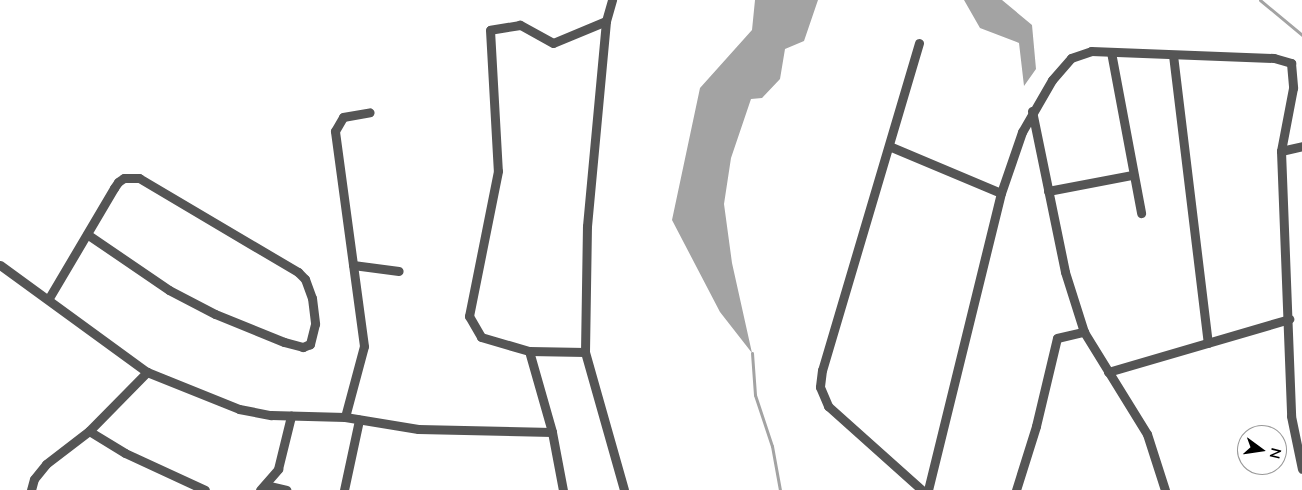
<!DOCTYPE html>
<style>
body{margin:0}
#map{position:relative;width:1302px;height:490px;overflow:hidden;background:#fff;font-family:Mulish,sans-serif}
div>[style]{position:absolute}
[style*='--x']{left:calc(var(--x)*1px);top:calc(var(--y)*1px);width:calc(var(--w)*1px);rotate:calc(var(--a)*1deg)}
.water>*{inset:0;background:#a3a3a3}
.stream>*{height:3px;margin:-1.5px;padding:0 1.5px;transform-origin:1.5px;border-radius:1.5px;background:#a3a3a3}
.minor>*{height:9px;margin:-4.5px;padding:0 4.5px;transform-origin:4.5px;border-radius:4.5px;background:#555}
span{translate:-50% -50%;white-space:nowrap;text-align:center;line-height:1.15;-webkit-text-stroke:5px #fff;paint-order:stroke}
.north{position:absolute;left:1237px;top:425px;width:50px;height:50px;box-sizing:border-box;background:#fff;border:1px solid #999;border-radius:50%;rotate:104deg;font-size:14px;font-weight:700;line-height:20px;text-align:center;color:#000}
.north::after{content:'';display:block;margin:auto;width:18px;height:22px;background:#000;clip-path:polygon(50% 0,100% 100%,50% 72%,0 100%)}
</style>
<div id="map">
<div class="water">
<i style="clip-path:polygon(755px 0,818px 0,804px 41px,785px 49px,780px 79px,762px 98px,751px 99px,731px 158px,724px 204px,732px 263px,752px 353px,720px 312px,672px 220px,700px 88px,752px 30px)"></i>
<i style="clip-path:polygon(964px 0,1002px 0,1032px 25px,1036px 69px,1024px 86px,1019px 43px,980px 28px)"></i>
</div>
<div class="stream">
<i style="--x:1260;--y:0;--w:55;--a:39.8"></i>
<i style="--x:752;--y:353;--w:42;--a:85.9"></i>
<i style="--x:755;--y:395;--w:54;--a:71.6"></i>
<i style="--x:772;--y:446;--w:45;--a:79.7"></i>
</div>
<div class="minor">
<i style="--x:606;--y:21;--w:57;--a:157.5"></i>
<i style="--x:553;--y:43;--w:38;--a:-151"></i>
<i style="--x:520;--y:25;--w:30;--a:171"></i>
<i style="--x:490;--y:30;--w:141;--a:86.8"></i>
<i style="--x:498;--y:171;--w:148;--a:101.3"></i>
<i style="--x:469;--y:316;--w:24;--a:60"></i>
<i style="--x:481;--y:337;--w:50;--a:16.3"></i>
<i style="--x:529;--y:351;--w:56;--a:1"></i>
<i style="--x:585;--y:352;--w:126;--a:-89.1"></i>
<i style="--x:587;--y:226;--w:206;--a:-84.7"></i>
<i style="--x:606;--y:21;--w:22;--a:-74"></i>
<i style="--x:919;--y:43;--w:341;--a:106.5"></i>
<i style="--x:822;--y:370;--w:17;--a:97"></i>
<i style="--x:820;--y:387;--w:21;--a:67"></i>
<i style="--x:828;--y:406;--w:126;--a:41.8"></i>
<i style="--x:1111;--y:52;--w:164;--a:79.4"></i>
<i style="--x:1173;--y:55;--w:290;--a:83.1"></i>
<i style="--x:1032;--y:111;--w:164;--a:78.4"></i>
<i style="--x:1065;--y:272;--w:63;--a:72.4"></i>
<i style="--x:1084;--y:332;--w:120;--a:58.3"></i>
<i style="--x:1147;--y:434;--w:59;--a:72.2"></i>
<i style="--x:889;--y:146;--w:121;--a:22.8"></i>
<i style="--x:1281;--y:151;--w:22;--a:-13"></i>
<i style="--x:1048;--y:191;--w:86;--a:-10.8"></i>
<i style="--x:0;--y:265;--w:182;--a:36.1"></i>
<i style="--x:147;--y:372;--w:99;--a:21.9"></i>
<i style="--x:239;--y:409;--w:33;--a:11"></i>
<i style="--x:271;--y:415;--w:74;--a:1.5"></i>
<i style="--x:345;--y:417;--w:74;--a:9.3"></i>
<i style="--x:418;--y:429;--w:134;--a:1.3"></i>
<i style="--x:353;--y:265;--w:46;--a:7.4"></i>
<i style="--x:49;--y:298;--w:128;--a:-59.4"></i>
<i style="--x:114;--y:188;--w:7;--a:-56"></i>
<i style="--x:118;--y:182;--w:7;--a:-34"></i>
<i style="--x:124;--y:178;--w:15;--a:0"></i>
<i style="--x:139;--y:178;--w:185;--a:30.6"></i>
<i style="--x:298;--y:272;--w:10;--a:45"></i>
<i style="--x:305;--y:279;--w:20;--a:70"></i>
<i style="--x:312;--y:298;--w:26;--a:83"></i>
<i style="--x:315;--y:324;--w:21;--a:104"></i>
<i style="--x:310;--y:344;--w:8;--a:157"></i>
<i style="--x:303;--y:347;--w:20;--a:-165"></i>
<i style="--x:284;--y:342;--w:74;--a:-157.9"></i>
<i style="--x:215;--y:314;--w:52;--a:-152.4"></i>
<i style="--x:169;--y:290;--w:99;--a:-145.7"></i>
<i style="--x:529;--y:351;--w:84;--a:74.1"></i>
<i style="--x:552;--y:432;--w:59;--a:79.3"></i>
<i style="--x:585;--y:352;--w:143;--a:74.2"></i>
<i style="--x:1108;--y:372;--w:189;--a:-16.3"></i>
<i style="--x:345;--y:417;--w:73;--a:-75"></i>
<i style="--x:364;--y:346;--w:217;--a:-97.7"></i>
<i style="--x:335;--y:131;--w:16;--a:-60"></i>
<i style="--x:343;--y:117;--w:27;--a:-10"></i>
<i style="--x:89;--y:431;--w:42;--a:31.4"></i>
<i style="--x:125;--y:453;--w:88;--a:24.8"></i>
<i style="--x:265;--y:485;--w:22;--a:13"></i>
<i style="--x:31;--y:490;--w:11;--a:-75"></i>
<i style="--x:34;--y:479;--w:19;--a:-51"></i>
<i style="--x:46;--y:464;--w:54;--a:-37.5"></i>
<i style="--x:89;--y:431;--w:83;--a:-45.5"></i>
<i style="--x:260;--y:490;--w:28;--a:-49"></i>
<i style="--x:278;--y:469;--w:55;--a:-76.2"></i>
<i style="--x:344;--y:490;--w:72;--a:-77.9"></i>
<i style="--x:928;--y:490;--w:306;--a:-76.2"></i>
<i style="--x:1001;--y:193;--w:65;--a:-71"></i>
<i style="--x:1022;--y:132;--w:60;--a:-60"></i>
<i style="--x:1052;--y:80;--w:29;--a:-49"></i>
<i style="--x:1071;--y:58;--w:21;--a:-19"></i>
<i style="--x:1091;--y:51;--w:183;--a:2.2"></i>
<i style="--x:1274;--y:58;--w:18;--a:16"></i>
<i style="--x:1291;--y:63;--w:25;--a:85"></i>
<i style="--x:1293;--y:88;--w:64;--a:100.8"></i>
<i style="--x:1281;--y:151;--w:265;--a:87.8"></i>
<i style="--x:1291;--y:416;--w:54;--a:78.3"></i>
<i style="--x:1016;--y:490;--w:67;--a:-72.6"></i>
<i style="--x:1036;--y:426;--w:90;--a:-76.6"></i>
<i style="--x:1057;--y:338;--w:28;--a:-13"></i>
</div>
<div class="north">N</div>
</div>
